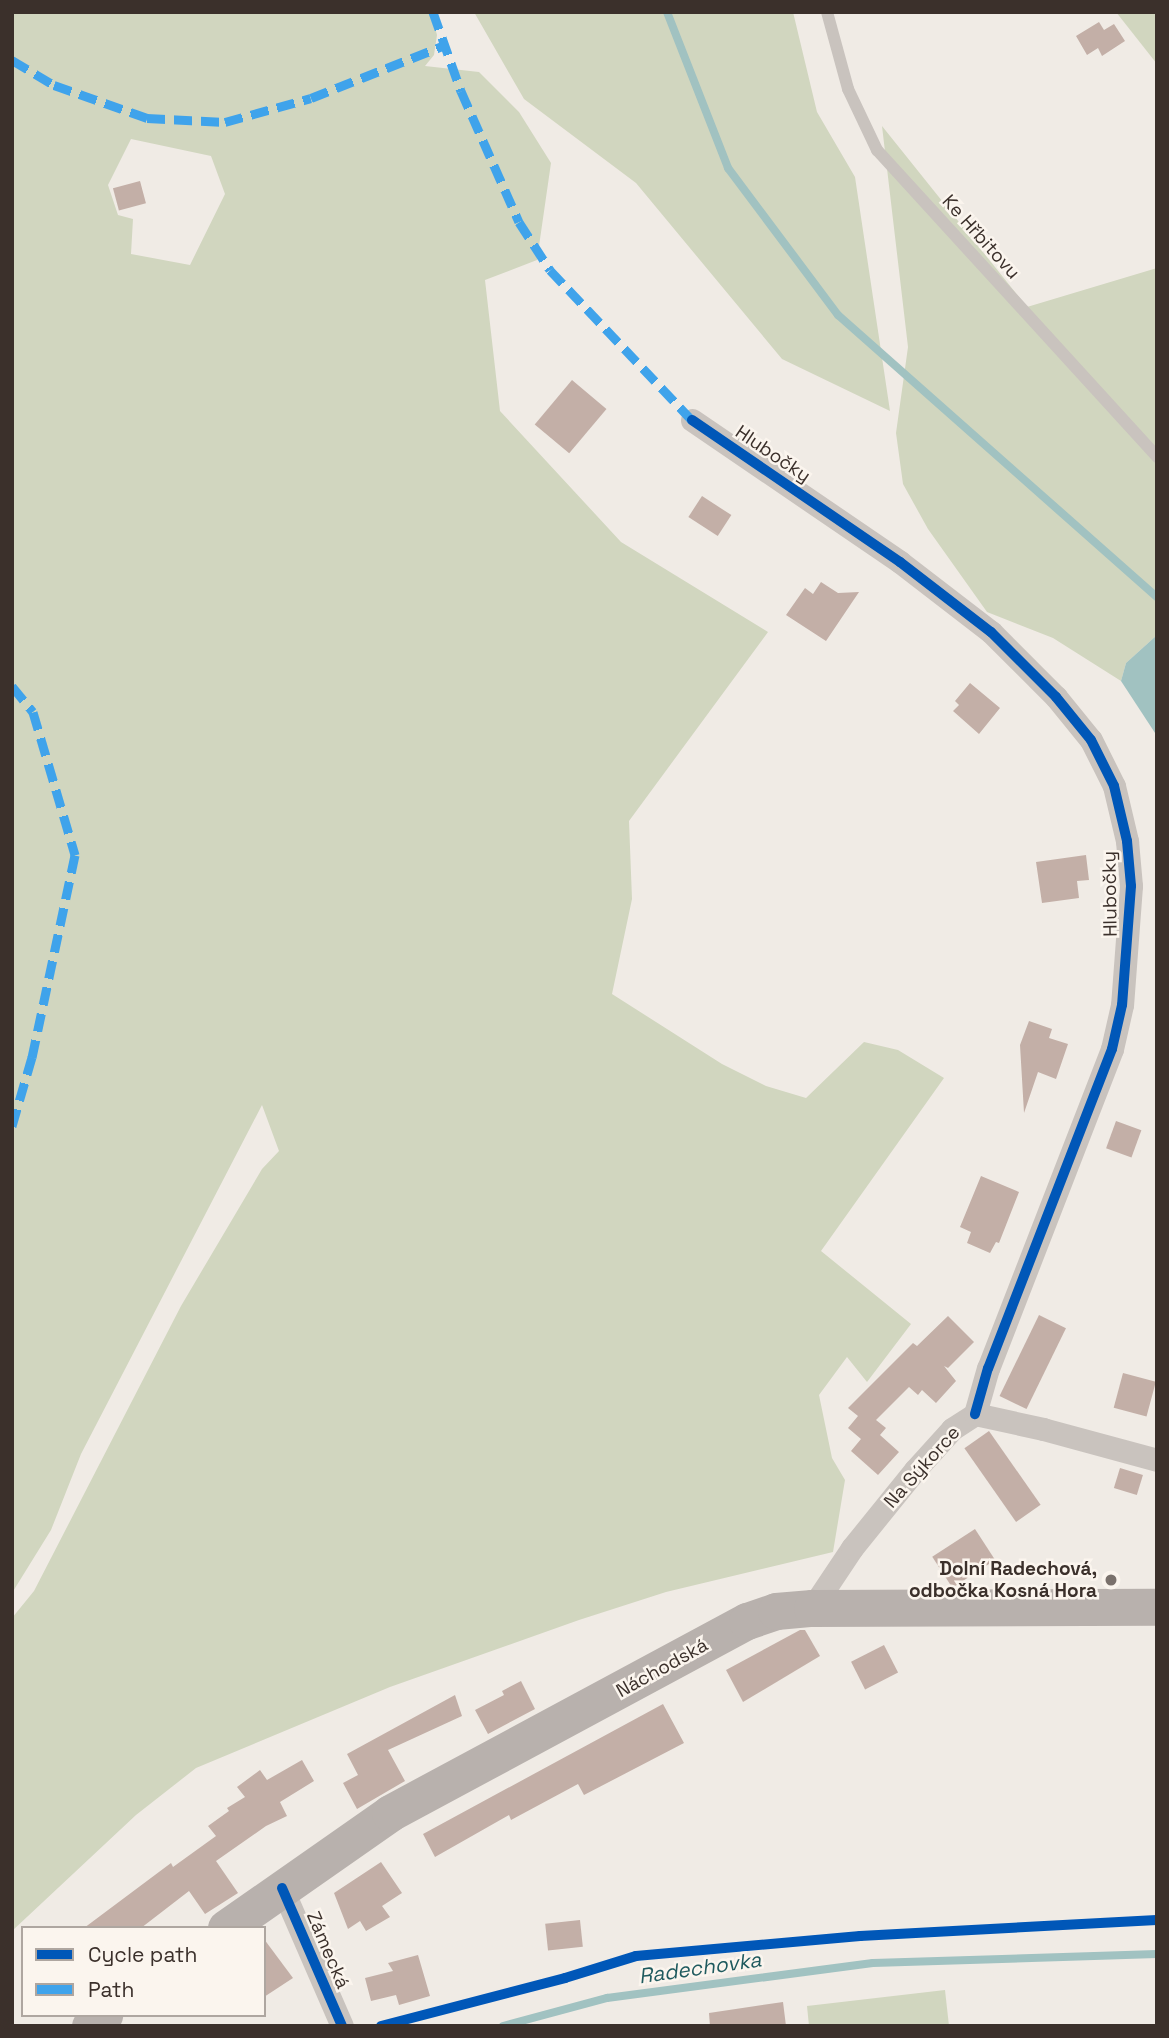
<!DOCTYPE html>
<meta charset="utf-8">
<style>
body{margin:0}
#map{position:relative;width:1169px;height:2038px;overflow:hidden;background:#f0ebe5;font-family:"Space Grotesk",sans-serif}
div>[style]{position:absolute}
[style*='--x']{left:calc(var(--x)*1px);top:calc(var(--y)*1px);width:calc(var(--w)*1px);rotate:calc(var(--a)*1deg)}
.green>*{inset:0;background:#d1d6bf}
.water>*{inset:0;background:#a1c2c1}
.stream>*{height:8px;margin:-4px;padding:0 4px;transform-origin:4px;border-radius:4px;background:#a1c2c1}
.building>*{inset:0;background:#c3afa7;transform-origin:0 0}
.lane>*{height:12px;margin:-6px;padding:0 6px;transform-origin:6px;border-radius:6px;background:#c9c3be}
.street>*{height:23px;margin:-11.5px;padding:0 11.5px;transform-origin:11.5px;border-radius:11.5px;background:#c9c3be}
.primary>*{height:37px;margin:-18.5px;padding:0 18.5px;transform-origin:18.5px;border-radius:18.5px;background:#b8b1ad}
.quiet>*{height:9px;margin-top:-4.5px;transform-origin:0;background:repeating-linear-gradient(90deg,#3fa3eb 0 18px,transparent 0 27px)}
.cycleway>*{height:10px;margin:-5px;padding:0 5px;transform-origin:5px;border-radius:5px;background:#0057b8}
.dots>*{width:19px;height:19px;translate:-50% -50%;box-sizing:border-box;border:4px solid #fbf5ee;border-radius:50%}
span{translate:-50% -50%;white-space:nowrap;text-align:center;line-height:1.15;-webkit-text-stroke:5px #fbf5ee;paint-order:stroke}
.street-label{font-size:19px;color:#3b302b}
.poi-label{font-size:19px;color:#3b302b;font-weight:700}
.right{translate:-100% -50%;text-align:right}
.water-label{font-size:21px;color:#1f5a5e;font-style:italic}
.frame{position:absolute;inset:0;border:14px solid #3b302b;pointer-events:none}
.legend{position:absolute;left:21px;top:1926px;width:245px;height:91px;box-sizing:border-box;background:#fbf5ee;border:2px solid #aea6a0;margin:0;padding:9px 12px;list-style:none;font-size:21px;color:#3b302b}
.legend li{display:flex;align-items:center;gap:14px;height:35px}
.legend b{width:35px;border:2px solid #aea6a0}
</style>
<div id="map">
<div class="green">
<i style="clip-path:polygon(evenodd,12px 12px,431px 12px,437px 35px,434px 55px,425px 66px,479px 72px,519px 112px,551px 163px,537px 260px,485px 280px,500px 411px,621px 542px,768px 632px,629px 821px,632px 899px,612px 994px,722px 1064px,766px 1086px,806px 1098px,864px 1042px,898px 1050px,944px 1078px,821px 1251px,911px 1324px,867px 1382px,847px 1357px,819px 1395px,832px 1458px,845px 1480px,833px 1552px,666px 1592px,579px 1620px,390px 1687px,196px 1768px,136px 1815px,12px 1931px,12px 1618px,34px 1591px,181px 1306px,262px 1169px,279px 1151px,262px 1105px,81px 1454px,51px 1530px,12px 1593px,12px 12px,131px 139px,211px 156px,225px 194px,190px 265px,131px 254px,133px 219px,118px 215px,108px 185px,131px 139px)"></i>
<i style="clip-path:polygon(474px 12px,793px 12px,817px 112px,855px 177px,890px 411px,782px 359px,636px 183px,524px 99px)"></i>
<i style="clip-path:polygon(1116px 12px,1157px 12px,1157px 64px)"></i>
<i style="clip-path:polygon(882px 126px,1027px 307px,1157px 268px,1157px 635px,1126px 663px,1121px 681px,1053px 638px,987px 612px,928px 529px,903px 484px,896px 433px,908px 347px)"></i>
<i style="clip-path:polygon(945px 1990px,949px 2026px,809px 2026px,807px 2006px)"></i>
</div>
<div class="water">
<i style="clip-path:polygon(1157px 635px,1157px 736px,1121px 681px,1126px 663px)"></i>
</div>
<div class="stream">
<i style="--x:667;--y:12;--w:168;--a:68.6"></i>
<i style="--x:728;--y:168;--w:184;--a:53.2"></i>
<i style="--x:838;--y:315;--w:426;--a:41.5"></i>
<i style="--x:503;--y:2026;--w:108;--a:-15.1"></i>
<i style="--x:607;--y:1998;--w:268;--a:-7.5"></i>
<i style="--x:873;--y:1963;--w:284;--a:-1.8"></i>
</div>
<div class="building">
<i style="clip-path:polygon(1099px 22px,1104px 30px,1114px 24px,1125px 41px,1102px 56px,1098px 48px,1087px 55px,1076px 36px)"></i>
<i style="left:140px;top:181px;width:23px;height:28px;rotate:75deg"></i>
<i style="left:572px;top:380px;width:45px;height:58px;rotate:40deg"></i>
<i style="left:702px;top:496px;width:35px;height:25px;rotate:33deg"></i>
<i style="clip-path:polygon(821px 582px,838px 593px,859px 592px,826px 641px,786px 615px,805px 588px,813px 594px)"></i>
<i style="clip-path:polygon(970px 683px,1000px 708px,979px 734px,953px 711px,959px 705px,955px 701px)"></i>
<i style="clip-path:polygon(1086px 855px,1089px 880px,1077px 881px,1079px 898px,1042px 903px,1036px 862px)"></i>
<i style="clip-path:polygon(1029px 1021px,1052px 1029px,1049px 1038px,1068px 1044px,1056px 1079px,1038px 1072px,1024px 1113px,1020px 1045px)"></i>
<i style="left:1116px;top:1121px;width:27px;height:29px;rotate:20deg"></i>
<i style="clip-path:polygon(981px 1176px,1019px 1192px,999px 1243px,996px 1242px,990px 1253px,967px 1243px,971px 1232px,960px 1227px)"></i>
<i style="left:1039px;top:1315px;width:30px;height:90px;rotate:26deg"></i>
<i style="clip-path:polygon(948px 1316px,974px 1342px,948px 1368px,944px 1366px,956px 1381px,936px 1403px,922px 1390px,918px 1395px,909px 1387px,876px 1420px,886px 1428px,880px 1435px,899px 1452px,878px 1475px,851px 1451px,861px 1439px,848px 1428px,858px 1416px,848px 1408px,913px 1343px,917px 1346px)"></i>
<i style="left:1123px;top:1373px;width:34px;height:36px;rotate:15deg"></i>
<i style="left:989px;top:1431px;width:90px;height:30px;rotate:55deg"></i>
<i style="left:1120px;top:1468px;width:24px;height:21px;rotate:17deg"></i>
<i style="left:975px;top:1529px;width:37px;height:51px;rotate:57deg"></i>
<i style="clip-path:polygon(800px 1630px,805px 1630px,820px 1656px,743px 1702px,726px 1670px)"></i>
<i style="left:884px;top:1645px;width:31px;height:37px;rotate:63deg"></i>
<i style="clip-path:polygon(521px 1681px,535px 1709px,488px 1734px,475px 1710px,504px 1695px,502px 1691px)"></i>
<i style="clip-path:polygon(455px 1695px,462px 1716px,388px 1750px,405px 1781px,357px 1809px,343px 1783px,358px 1775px,347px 1754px)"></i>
<i style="clip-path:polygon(663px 1704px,684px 1743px,584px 1795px,578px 1784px,511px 1820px,509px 1815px,435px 1857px,423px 1834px)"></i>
<i style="clip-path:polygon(302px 1760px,314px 1781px,280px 1802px,287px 1816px,266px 1826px,216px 1861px,238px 1893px,205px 1914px,189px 1891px,141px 1928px,84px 1928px,171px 1863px,173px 1867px,216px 1836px,208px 1826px,229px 1811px,227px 1808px,245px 1797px,237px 1787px,260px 1770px,267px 1780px)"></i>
<i style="clip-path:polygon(381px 1862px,402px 1893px,382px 1906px,390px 1917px,366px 1931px,360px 1921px,348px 1929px,334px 1893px)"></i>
<i style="left:580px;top:1920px;width:27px;height:35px;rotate:84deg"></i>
<i style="clip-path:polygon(264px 1939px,293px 1978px,264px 1997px)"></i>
<i style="clip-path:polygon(418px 1955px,430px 1996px,399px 2005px,396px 1995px,371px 2001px,365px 1978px,393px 1971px,388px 1963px)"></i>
<i style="clip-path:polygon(783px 2002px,786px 2026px,710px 2026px,709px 2013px)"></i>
</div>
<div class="lane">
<i style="--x:827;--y:12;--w:80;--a:74.7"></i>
<i style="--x:848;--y:89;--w:68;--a:64.6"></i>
<i style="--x:877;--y:150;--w:416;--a:47.6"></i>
</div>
<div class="street">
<i style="--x:692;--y:420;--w:252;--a:34.3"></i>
<i style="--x:900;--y:562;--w:115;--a:37.6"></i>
<i style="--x:991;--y:632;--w:92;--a:45"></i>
<i style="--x:1056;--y:697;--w:55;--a:50.9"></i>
<i style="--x:1091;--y:740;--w:51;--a:63.4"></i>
<i style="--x:1114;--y:786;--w:57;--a:76.7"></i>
<i style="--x:1127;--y:841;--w:45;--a:84.9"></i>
<i style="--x:1131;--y:886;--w:119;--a:94.3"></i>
<i style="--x:1122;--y:1005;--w:45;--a:102.8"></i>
<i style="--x:1112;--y:1049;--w:342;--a:111.2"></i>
<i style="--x:988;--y:1368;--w:48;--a:105.8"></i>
<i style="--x:812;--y:1608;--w:72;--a:-56.3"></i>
<i style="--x:852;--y:1548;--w:100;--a:-51.1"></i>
<i style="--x:915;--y:1470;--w:55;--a:-47.9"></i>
<i style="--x:952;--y:1429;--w:27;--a:-33"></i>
<i style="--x:975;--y:1414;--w:70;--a:12.4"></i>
<i style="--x:1043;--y:1429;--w:118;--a:15.2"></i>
<i style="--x:282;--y:1888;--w:150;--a:66.5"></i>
</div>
<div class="primary">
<i style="--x:226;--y:1928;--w:200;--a:-35"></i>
<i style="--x:390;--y:1813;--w:405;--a:-28.3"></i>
<i style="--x:747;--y:1621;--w:31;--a:-19"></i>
<i style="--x:776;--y:1611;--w:36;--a:-5"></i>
<i style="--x:812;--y:1608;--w:345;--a:-0.2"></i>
<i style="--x:90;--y:2026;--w:18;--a:-38"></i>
</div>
<div class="quiet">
<i style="--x:433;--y:12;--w:84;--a:70.5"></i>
<i style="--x:461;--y:91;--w:143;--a:66.1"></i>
<i style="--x:519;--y:222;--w:57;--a:57.1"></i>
<i style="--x:550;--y:270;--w:207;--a:46.6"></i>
<i style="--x:12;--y:60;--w:49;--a:30.8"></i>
<i style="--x:54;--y:85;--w:99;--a:19.5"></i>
<i style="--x:147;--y:118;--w:78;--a:2.9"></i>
<i style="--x:225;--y:122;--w:89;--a:-15.6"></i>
<i style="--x:311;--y:98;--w:144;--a:-21.6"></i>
<i style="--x:12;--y:686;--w:33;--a:51"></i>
<i style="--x:33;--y:712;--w:149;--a:73.6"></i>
<i style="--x:75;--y:855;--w:207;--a:102"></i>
<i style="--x:32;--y:1057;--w:72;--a:106.2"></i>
</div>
<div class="cycleway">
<i style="--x:692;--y:420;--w:252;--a:34.3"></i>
<i style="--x:900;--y:562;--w:115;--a:37.6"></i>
<i style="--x:991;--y:632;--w:92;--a:45"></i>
<i style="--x:1056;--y:697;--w:55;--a:50.9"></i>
<i style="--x:1091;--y:740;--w:51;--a:63.4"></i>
<i style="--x:1114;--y:786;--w:57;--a:76.7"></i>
<i style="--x:1127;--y:841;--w:45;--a:84.9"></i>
<i style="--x:1131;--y:886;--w:119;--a:94.3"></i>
<i style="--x:1122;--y:1005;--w:45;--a:102.8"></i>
<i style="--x:1112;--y:1049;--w:342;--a:111.2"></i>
<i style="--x:988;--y:1368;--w:48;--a:105.8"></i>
<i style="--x:282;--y:1888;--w:150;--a:66.5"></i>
<i style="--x:381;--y:2026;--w:190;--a:-14.6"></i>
<i style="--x:565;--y:1978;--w:74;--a:-17.2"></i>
<i style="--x:636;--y:1956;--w:225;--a:-5.1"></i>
<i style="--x:860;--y:1936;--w:297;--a:-3.1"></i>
</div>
<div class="dots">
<i style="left:1111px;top:1580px;background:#7a716c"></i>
</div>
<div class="street-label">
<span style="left:981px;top:237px;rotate:48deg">Ke Hřbitovu</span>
<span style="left:773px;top:454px;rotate:34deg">Hlubočky</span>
<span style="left:1110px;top:894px;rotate:-91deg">Hlubočky</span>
<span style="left:922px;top:1467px;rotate:-48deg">Na Sýkorce</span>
<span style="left:662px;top:1668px;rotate:-29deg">Náchodská</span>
<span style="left:328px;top:1950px;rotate:67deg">Zámecká</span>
</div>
<div class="poi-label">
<span class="right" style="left:1097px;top:1580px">Dolní Radechová,<br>odbočka Kosná Hora</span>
</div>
<div class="water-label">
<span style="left:700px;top:1968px;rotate:-8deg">Radechovka</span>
</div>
<div class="frame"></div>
<ul class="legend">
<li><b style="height:9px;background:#0057b8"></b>Cycle path</li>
<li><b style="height:9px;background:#3fa3eb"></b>Path</li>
</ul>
</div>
